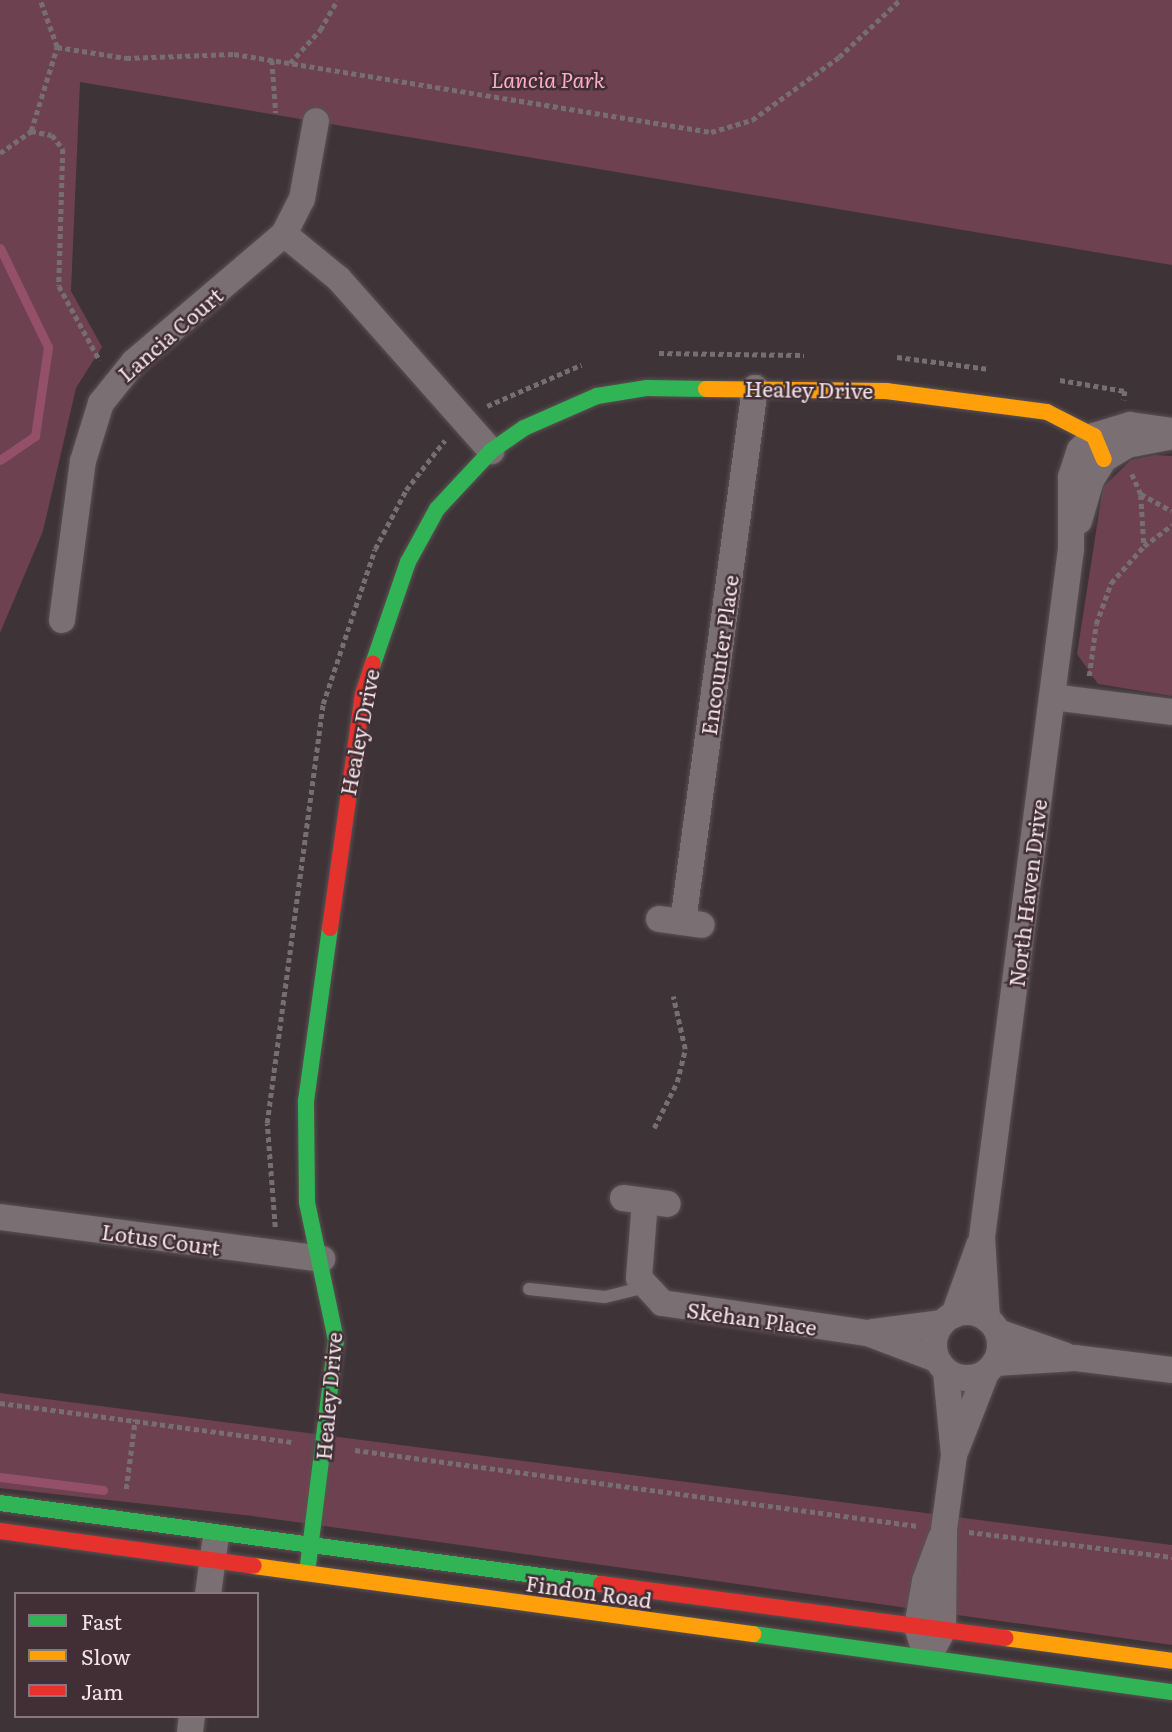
<!DOCTYPE html>
<style>
body{margin:0}
#map{position:relative;width:1172px;height:1732px;overflow:hidden;background:#3e3336;font-family:Literata,serif}
div>[style]{position:absolute}
[style*='--x']{left:calc(var(--x)*1px);top:calc(var(--y)*1px);width:calc(var(--w)*1px);rotate:calc(var(--a)*1deg)}
.green>*{inset:0;background:#6e4151}
.stream>*{height:9px;margin:-4.5px;padding:0 4.5px;transform-origin:4.5px;border-radius:4.5px;background:#935068}
.path>*{height:4.5px;margin-top:-2.25px;transform-origin:0;background:repeating-linear-gradient(90deg,#766e72 0 5px,transparent 0 8.5px)}
.roads{filter:drop-shadow(0 0 2px #5a5153) drop-shadow(0 0 2px #5a5153)}
.lane>*{height:12px;margin:-6px;padding:0 6px;transform-origin:6px;border-radius:6px;background:#7a6f72}
.street>*{height:26px;margin:-13px;padding:0 13px;transform-origin:13px;border-radius:13px;background:#7a6f72}
.street>.ring{margin:-13px;padding:0;box-sizing:content-box;background:none;border:26px solid #7a6f72;border-radius:50%}
.fast>*{height:16px;margin:-8px;padding:0 8px;transform-origin:8px;border-radius:8px;background:#30b455}
.slow>*{height:16px;margin:-8px;padding:0 8px;transform-origin:8px;border-radius:8px;background:#ff9f0a}
.jam>*{height:16px;margin:-8px;padding:0 8px;transform-origin:8px;border-radius:8px;background:#e5322d}
span{translate:-50% -50%;white-space:nowrap;text-align:center;line-height:1.15;-webkit-text-stroke:5px #422f35;paint-order:stroke}
.park-label{font-size:21px;color:#feabc7;font-style:italic}
.street-label{font-size:21px;color:#f2e5e9}
.legend{position:absolute;left:14px;top:1592px;width:245px;height:126px;box-sizing:border-box;background:#422f35;border:2px solid #88787d;margin:0;padding:9px 12px;list-style:none;font-size:21px;color:#f2e5e9}
.legend li{display:flex;align-items:center;gap:14px;height:35px}
.legend b{width:35px;border:2px solid #88787d}
</style>
<div id="map">
<div class="green">
<i style="clip-path:polygon(0 0,1172px 0,1172px 265px,80px 82px,71px 291px,102px 347px,76px 388px,43px 531px,0 633px)"></i>
<i style="clip-path:polygon(1155px 455px,1172px 456px,1172px 696px,1098px 684px,1077px 654px,1103px 487px,1131px 460px)"></i>
<i style="clip-path:polygon(0 1393px,1172px 1545px,1172px 1645px,253px 1516px,0 1488px)"></i>
</div>
<div class="stream">
<i style="--x:0;--y:248;--w:110;--a:64.1"></i>
<i style="--x:48;--y:347;--w:90;--a:98.3"></i>
<i style="--x:35;--y:436;--w:42;--a:145.6"></i>
<i style="--x:0;--y:1477;--w:104;--a:7.2"></i>
</div>
<div class="path">
<i style="--x:57;--y:47;--w:70;--a:9.1"></i>
<i style="--x:126;--y:58;--w:108;--a:-2.1"></i>
<i style="--x:234;--y:54;--w:483;--a:9.3"></i>
<i style="--x:711;--y:132;--w:43;--a:-16.3"></i>
<i style="--x:752;--y:120;--w:107;--a:-35.9"></i>
<i style="--x:839;--y:57;--w:83;--a:-43.1"></i>
<i style="--x:272;--y:60;--w:53;--a:85.7"></i>
<i style="--x:290;--y:63;--w:45;--a:-47.7"></i>
<i style="--x:320;--y:30;--w:34;--a:-60"></i>
<i style="--x:31;--y:131;--w:21;--a:11"></i>
<i style="--x:52;--y:135;--w:18;--a:52"></i>
<i style="--x:63;--y:149;--w:137;--a:91.7"></i>
<i style="--x:59;--y:286;--w:85;--a:61.3"></i>
<i style="--x:0;--y:153;--w:38;--a:-35"></i>
<i style="--x:31;--y:131;--w:88;--a:-72.8"></i>
<i style="--x:57;--y:47;--w:50;--a:-109.9"></i>
<i style="--x:659;--y:353;--w:145;--a:0.8"></i>
<i style="--x:897;--y:357;--w:93;--a:7.4"></i>
<i style="--x:1060;--y:380;--w:66;--a:9.6"></i>
<i style="--x:1125;--y:391;--w:9;--a:96"></i>
<i style="--x:487;--y:406;--w:103;--a:-23.6"></i>
<i style="--x:1132;--y:474;--w:22;--a:66"></i>
<i style="--x:1141;--y:494;--w:35;--a:29"></i>
<i style="--x:1141;--y:495;--w:50;--a:86.6"></i>
<i style="--x:1089;--y:676;--w:52;--a:-82.3"></i>
<i style="--x:1096;--y:624;--w:44;--a:-69.9"></i>
<i style="--x:1111;--y:583;--w:50;--a:-48.3"></i>
<i style="--x:1144;--y:546;--w:35;--a:-37"></i>
<i style="--x:654;--y:1128;--w:51;--a:-63.4"></i>
<i style="--x:677;--y:1082;--w:34;--a:-76"></i>
<i style="--x:685;--y:1049;--w:54;--a:-102.8"></i>
<i style="--x:275;--y:1227;--w:104;--a:-94.4"></i>
<i style="--x:267;--y:1123;--w:423;--a:-82.4"></i>
<i style="--x:323;--y:704;--w:163;--a:-71.5"></i>
<i style="--x:375;--y:549;--w:67;--a:-62.3"></i>
<i style="--x:406;--y:490;--w:63;--a:-52"></i>
<i style="--x:0;--y:1403;--w:294;--a:7.6"></i>
<i style="--x:355;--y:1450;--w:568;--a:7.69"></i>
<i style="--x:126;--y:1489;--w:70;--a:-82.6"></i>
<i style="--x:969;--y:1532;--w:205;--a:7"></i>
</div>
<div class="roads">
<div class="lane">
<i style="--x:529;--y:1289;--w:76;--a:6"></i>
<i style="--x:605;--y:1297;--w:38;--a:-14"></i>
</div>
<div class="street">
<i style="--x:284;--y:234;--w:39;--a:-63"></i>
<i style="--x:302;--y:199;--w:79;--a:-79.8"></i>
<i style="--x:1079;--y:521;--w:43;--a:-73.7"></i>
<i style="--x:1091;--y:480;--w:25;--a:-58"></i>
<i style="--x:1104;--y:459;--w:27;--a:-31"></i>
<i style="--x:1127;--y:445;--w:42;--a:-11"></i>
<i style="--x:62;--y:620;--w:160;--a:-82.5"></i>
<i style="--x:83;--y:461;--w:61;--a:-72.8"></i>
<i style="--x:101;--y:403;--w:53;--a:-51.2"></i>
<i style="--x:134;--y:362;--w:197;--a:-40.5"></i>
<i style="--x:284;--y:234;--w:71;--a:39.3"></i>
<i style="--x:339;--y:279;--w:230;--a:48.5"></i>
<i style="--x:1052;--y:697;--w:121;--a:7.1"></i>
<i style="--x:659;--y:919;--w:43;--a:7.9"></i>
<i style="--x:683;--y:922;--w:539;--a:-82.32"></i>
<i style="--x:623;--y:1198;--w:45;--a:7.6"></i>
<i style="--x:645;--y:1201;--w:77;--a:94.5"></i>
<i style="--x:639;--y:1278;--w:34;--a:47"></i>
<i style="--x:662;--y:1303;--w:208;--a:8.3"></i>
<i style="--x:868;--y:1333;--w:73;--a:20.9"></i>
<i style="--x:0;--y:1217;--w:325;--a:7.4"></i>
<i class="ring" style="left:934px;top:1312px;width:40px;height:40px"></i>
<i style="--x:954;--y:1315;--w:74;--a:-70.3"></i>
<i style="--x:987;--y:1319;--w:82;--a:-93.5"></i>
<i style="--x:982;--y:1237;--w:694;--a:-82.63"></i>
<i style="--x:1071;--y:549;--w:72;--a:-90"></i>
<i style="--x:1071;--y:477;--w:28;--a:-72"></i>
<i style="--x:1080;--y:450;--w:20;--a:-45"></i>
<i style="--x:1094;--y:436;--w:38;--a:-17"></i>
<i style="--x:1130;--y:425;--w:42;--a:8.1"></i>
<i style="--x:873;--y:1332;--w:70;--a:-7.4"></i>
<i style="--x:998;--y:1332;--w:70;--a:19.2"></i>
<i style="--x:995;--y:1363;--w:80;--a:-3.6"></i>
<i style="--x:1075;--y:1358;--w:98;--a:7.1"></i>
<i style="--x:956;--y:1450;--w:83;--a:-68.7"></i>
<i style="--x:208;--y:1594;--w:51;--a:-82.2"></i>
<i style="--x:922;--y:1642;--w:16;--a:-108"></i>
<i style="--x:917;--y:1627;--w:47;--a:-80.1"></i>
<i style="--x:925;--y:1581;--w:46;--a:-69.6"></i>
<i style="--x:935;--y:1645;--w:17;--a:-62"></i>
<i style="--x:943;--y:1630;--w:101;--a:-89.4"></i>
<i style="--x:944;--y:1529;--w:75;--a:-82.3"></i>
<i style="--x:954;--y:1455;--w:83;--a:-95.5"></i>
<i style="--x:190;--y:1732;--w:16;--a:-83"></i>
</div>
<div class="fast">
<i style="--x:373;--y:664;--w:108;--a:-71.1"></i>
<i style="--x:408;--y:562;--w:60;--a:-61.3"></i>
<i style="--x:437;--y:509;--w:79;--a:-47"></i>
<i style="--x:491;--y:451;--w:40;--a:-34.9"></i>
<i style="--x:524;--y:428;--w:80;--a:-23.7"></i>
<i style="--x:597;--y:396;--w:51;--a:-9.1"></i>
<i style="--x:647;--y:388;--w:59;--a:1"></i>
<i style="--x:0;--y:1503;--w:606;--a:7.68"></i>
<i style="--x:307;--y:1573;--w:235;--a:-82.9"></i>
<i style="--x:336;--y:1340;--w:141;--a:-101.9"></i>
<i style="--x:307;--y:1202;--w:101;--a:-90.6"></i>
<i style="--x:306;--y:1101;--w:175;--a:-82.1"></i>
<i style="--x:753;--y:1634;--w:423;--a:7.9"></i>
</div>
<div class="slow">
<i style="--x:706;--y:389;--w:180;--a:0.6"></i>
<i style="--x:886;--y:391;--w:162;--a:7.4"></i>
<i style="--x:1047;--y:412;--w:53;--a:27.1"></i>
<i style="--x:1094;--y:436;--w:25;--a:67"></i>
<i style="--x:254;--y:1566;--w:504;--a:7.76"></i>
<i style="--x:1005;--y:1638;--w:169;--a:7.8"></i>
</div>
<div class="jam">
<i style="--x:330;--y:928;--w:236;--a:-82"></i>
<i style="--x:363;--y:694;--w:32;--a:-72"></i>
<i style="--x:0;--y:1531;--w:256;--a:7.8"></i>
<i style="--x:601;--y:1584;--w:408;--a:7.6"></i>
</div>
</div>
<div class="park-label">
<span style="left:548px;top:79px">Lancia Park</span>
</div>
<div class="street-label">
<span style="left:170px;top:334px;rotate:-41deg">Lancia Court</span>
<span style="left:809px;top:389px;rotate:1deg">Healey Drive</span>
<span style="left:719px;top:655px;rotate:-82deg">Encounter Place</span>
<span style="left:359px;top:732px;rotate:-79deg">Healey Drive</span>
<span style="left:1027px;top:893px;rotate:-83deg">North Haven Drive</span>
<span style="left:161px;top:1239px;rotate:8deg">Lotus Court</span>
<span style="left:752px;top:1318px;rotate:8deg">Skehan Place</span>
<span style="left:328px;top:1396px;rotate:-85deg">Healey Drive</span>
<span style="left:589px;top:1591px;rotate:8deg">Findon Road</span>
</div>
<ul class="legend">
<li><b style="height:9px;background:#30b455"></b>Fast</li>
<li><b style="height:9px;background:#ff9f0a"></b>Slow</li>
<li><b style="height:9px;background:#e5322d"></b>Jam</li>
</ul>
</div>
